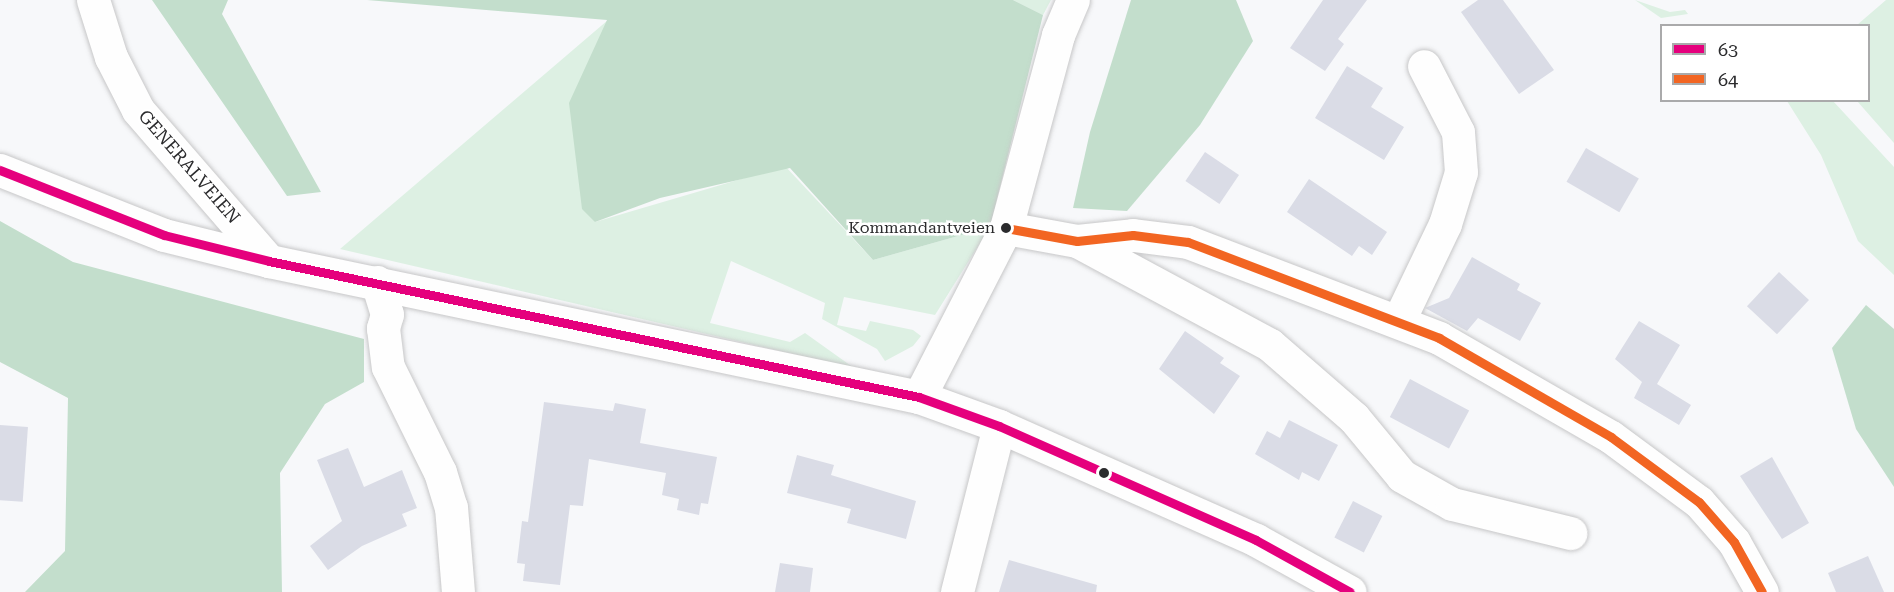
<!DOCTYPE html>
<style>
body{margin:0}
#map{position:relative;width:1894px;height:592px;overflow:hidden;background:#f7f8fa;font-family:"Roboto Serif",serif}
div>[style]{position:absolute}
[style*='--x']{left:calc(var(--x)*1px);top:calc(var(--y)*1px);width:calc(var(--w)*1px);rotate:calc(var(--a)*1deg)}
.green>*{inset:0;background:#ddf0e3}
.forest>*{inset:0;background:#c3decc}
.building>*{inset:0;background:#dadce6;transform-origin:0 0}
.roads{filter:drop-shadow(0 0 2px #c7c7c8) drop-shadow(0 0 2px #c7c7c8)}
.minor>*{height:33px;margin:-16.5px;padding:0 16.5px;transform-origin:16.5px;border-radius:16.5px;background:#fefefe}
.bus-1>*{height:9px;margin:-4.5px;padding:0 4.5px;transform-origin:4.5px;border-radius:4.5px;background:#e5007d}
.bus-2>*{height:9px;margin:-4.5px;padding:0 4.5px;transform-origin:4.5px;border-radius:4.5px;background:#f26522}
.dots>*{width:16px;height:16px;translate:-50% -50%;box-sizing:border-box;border:3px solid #fff;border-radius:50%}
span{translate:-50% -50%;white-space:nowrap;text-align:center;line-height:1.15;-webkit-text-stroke:5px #fff;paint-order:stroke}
.bus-label{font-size:16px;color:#2b2b2d}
.right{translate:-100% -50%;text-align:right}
.street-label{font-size:18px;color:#2b2b2d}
.legend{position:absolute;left:1660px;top:24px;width:210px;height:78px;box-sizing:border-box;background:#fff;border:2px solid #aaaaab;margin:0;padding:8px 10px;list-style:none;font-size:18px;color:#2b2b2d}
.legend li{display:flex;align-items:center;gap:12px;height:30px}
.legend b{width:30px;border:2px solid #aaaaab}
</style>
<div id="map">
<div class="green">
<i style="clip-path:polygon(1013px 0,1051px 0,1043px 15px)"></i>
<i style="clip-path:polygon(1635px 0,1670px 12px,1685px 10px,1688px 14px,1661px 18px)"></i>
<i style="clip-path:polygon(1886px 0,1894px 0,1894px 143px,1857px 101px,1868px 100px,1868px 26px,1857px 25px)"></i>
<i style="clip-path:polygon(608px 20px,570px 103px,595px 222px,785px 166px,873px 260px,990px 227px,935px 315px,844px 297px,837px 325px,866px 331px,870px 321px,913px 330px,921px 336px,913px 346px,885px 361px,877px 349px,822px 319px,825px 303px,731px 261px,710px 323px,790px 342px,805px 333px,854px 368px,340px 249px)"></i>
<i style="clip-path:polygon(1787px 101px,1833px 101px,1894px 167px,1894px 275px,1858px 241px,1821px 155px)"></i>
</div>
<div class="forest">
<i style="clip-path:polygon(152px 0,228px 0,222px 14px,321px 192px,287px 196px)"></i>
<i style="clip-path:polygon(367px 0,1013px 0,1043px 15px,990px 227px,873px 260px,790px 168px,660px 198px,595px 222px,582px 209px,569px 103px,607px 20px)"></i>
<i style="clip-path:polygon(1131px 0,1236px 0,1253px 41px,1200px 125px,1127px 211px,1073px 208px,1090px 132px)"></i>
<i style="clip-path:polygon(0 221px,73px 262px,364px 339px,364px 382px,325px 404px,280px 473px,282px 592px,25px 592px,65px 551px,68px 398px,0 362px)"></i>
<i style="clip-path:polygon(1866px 305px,1894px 329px,1894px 487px,1856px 429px,1832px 348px)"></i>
</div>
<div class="building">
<i style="clip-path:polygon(1323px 0,1367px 0,1338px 39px,1344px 44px,1325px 71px,1290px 48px)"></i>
<i style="clip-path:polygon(1478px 0,1503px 0,1554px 70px,1519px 94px,1461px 12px)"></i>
<i style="clip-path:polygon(1347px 66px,1383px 88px,1371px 107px,1404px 127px,1384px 160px,1315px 118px)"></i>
<i style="left:1586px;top:148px;width:61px;height:39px;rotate:30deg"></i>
<i style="left:1205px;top:152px;width:41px;height:35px;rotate:34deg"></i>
<i style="clip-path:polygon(1309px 179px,1387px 232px,1372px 255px,1359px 246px,1352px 256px,1287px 212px)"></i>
<i style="clip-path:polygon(1472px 257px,1520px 284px,1517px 290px,1541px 303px,1520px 341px,1478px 318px,1467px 331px,1425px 308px,1449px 298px)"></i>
<i style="left:1779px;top:272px;width:41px;height:47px;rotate:43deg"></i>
<i style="clip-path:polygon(1639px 321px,1680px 345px,1657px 384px,1691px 405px,1679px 425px,1634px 398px,1642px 382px,1615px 359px)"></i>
<i style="clip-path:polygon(1185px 331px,1224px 358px,1220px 363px,1240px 376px,1214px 414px,1159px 369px)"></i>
<i style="left:1410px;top:379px;width:67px;height:43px;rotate:28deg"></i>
<i style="clip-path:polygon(544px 402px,613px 411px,615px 403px,646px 409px,640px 443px,717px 457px,708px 504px,701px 503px,699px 515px,677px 510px,679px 499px,662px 495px,666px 473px,589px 459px,583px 506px,570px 505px,560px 585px,523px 581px,525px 564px,517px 563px,522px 521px,528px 522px)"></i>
<i style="clip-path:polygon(1289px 420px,1338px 445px,1319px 481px,1302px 472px,1299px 480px,1255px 454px,1267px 431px,1280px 438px)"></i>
<i style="left:0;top:425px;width:28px;height:75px;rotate:4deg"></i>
<i style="clip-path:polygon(348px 448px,364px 487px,402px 470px,417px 508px,402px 514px,407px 526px,362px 546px,328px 570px,310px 546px,342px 521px,317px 460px)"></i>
<i style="clip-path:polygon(797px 455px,834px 465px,831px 475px,916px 501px,906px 539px,847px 523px,851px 509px,787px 493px)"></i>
<i style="clip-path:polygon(1772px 457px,1809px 523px,1782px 539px,1740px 476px)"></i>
<i style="left:1353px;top:501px;width:33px;height:41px;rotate:27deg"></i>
<i style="clip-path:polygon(1868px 556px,1884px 592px,1836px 592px,1828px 573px)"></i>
<i style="clip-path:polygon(1009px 560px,1097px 585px,1096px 592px,999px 592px)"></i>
<i style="clip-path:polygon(780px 563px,813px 568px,810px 592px,775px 592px)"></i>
</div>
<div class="roads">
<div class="minor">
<i style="--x:93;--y:0;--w:60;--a:72.5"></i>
<i style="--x:111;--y:57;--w:59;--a:63"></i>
<i style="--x:138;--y:110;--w:200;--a:49.1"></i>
<i style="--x:0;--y:170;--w:176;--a:21.6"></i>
<i style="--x:164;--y:235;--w:108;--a:13.9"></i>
<i style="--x:269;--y:261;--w:664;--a:11.82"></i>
<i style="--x:919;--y:397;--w:85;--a:19.9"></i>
<i style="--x:999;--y:426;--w:281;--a:23.9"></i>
<i style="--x:1256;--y:540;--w:107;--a:29"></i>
<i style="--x:1006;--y:228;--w:72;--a:10.4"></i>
<i style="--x:1077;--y:241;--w:56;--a:-6.1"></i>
<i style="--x:1133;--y:235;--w:55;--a:7.3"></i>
<i style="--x:1188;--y:242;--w:269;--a:20.9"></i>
<i style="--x:1439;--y:338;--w:198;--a:29.9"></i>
<i style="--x:1611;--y:437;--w:109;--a:36.5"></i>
<i style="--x:1699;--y:502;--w:53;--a:48.8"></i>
<i style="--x:1734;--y:542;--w:57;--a:60.8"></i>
<i style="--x:1077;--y:241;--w:219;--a:28.3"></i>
<i style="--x:1270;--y:345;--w:111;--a:41"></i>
<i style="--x:1354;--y:418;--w:75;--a:50.4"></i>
<i style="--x:1402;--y:476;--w:57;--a:29.2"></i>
<i style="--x:1452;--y:504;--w:122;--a:13.8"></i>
<i style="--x:377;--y:282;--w:34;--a:73"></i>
<i style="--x:387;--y:314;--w:15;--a:106"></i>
<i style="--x:383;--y:328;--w:39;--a:83"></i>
<i style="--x:388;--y:367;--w:117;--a:63.7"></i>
<i style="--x:440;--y:472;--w:37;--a:73"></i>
<i style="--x:451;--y:507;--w:85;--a:85.3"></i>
<i style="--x:1399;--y:320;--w:106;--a:-64.4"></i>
<i style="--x:1445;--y:224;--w:54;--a:-72.9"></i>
<i style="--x:1461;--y:172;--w:40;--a:-94.3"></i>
<i style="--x:1458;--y:132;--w:74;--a:-117.3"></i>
<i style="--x:919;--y:397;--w:190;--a:-62.8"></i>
<i style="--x:1006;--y:228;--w:200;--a:-74.9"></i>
<i style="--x:1058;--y:35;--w:38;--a:-67"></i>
<i style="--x:957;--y:592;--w:171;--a:-75.8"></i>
</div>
</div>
<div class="bus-1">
<i style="--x:0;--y:170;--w:176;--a:21.6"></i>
<i style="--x:164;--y:235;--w:108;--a:13.9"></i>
<i style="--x:269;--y:261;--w:664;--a:11.82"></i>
<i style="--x:919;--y:397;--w:85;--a:19.9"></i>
<i style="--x:999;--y:426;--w:281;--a:23.9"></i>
<i style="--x:1256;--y:540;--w:107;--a:29"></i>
</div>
<div class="bus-2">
<i style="--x:1006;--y:228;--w:72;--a:10.4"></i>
<i style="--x:1077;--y:241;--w:56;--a:-6.1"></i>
<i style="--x:1133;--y:235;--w:55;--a:7.3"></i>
<i style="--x:1188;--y:242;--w:269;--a:20.9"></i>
<i style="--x:1439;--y:338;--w:198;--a:29.9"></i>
<i style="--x:1611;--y:437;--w:109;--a:36.5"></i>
<i style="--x:1699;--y:502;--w:53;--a:48.8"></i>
<i style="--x:1734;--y:542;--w:57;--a:60.8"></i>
</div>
<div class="dots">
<i style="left:1006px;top:228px;background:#2b2b2d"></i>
<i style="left:1104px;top:473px;background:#2b2b2d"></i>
</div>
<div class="bus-label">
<span class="right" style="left:995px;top:228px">Kommandantveien</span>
</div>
<div class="street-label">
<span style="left:189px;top:167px;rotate:49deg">GENERALVEIEN</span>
</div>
<ul class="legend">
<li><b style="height:8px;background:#e5007d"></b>63</li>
<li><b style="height:8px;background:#f26522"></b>64</li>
</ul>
</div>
